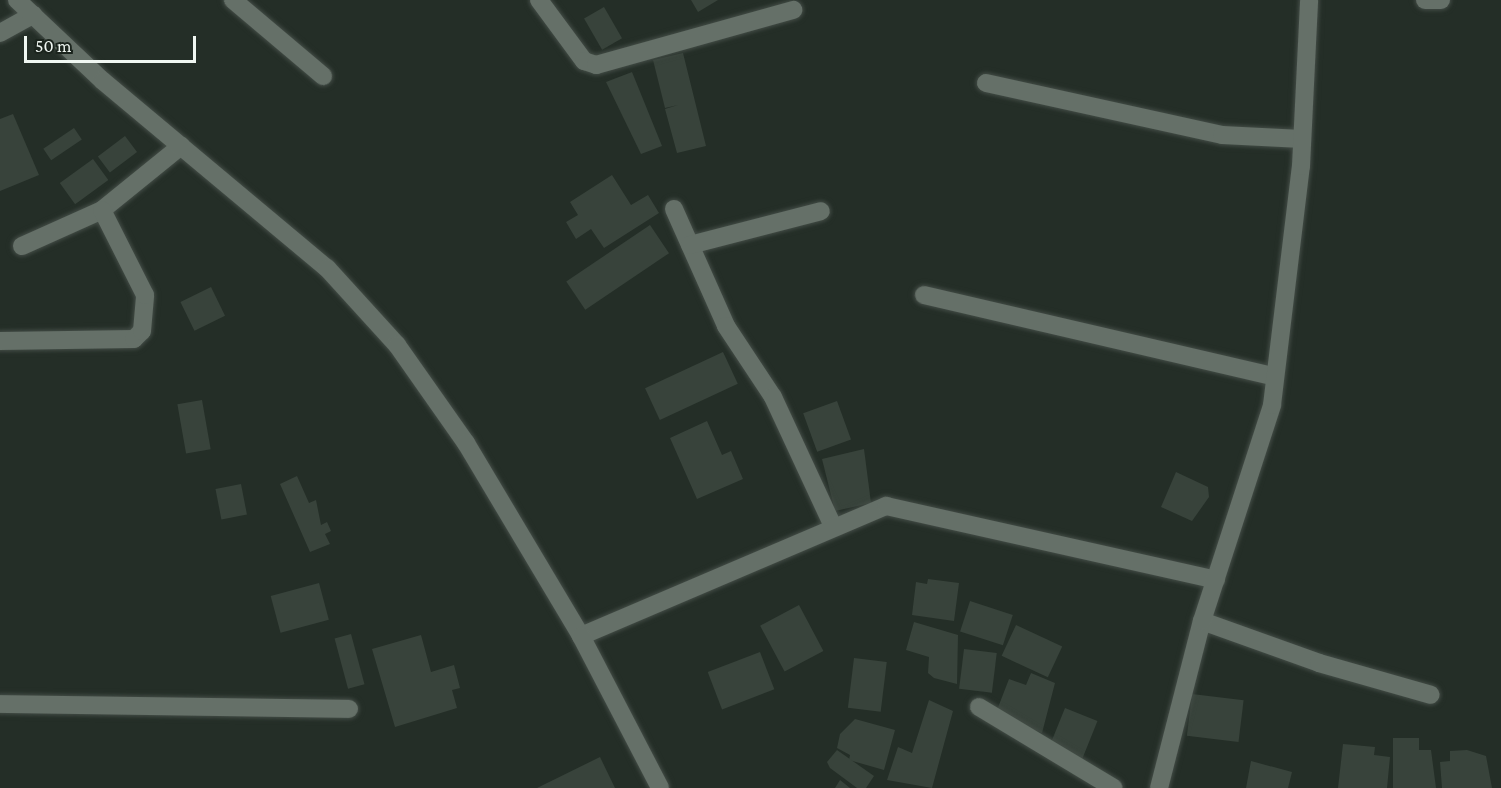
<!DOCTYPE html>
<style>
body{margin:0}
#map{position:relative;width:1501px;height:788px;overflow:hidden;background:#242e27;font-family:"Crimson Pro",serif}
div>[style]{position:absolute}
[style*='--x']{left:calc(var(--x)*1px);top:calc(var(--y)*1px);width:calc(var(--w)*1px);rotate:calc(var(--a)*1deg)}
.building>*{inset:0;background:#38433b;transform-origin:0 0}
.roads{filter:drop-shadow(0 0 2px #434c46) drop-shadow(0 0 2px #434c46)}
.minor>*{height:18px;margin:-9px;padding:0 9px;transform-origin:9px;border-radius:9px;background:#657068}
.tertiary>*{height:18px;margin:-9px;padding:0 9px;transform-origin:9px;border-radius:9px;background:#657068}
span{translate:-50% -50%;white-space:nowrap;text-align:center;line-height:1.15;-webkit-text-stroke:5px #1b241d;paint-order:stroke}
.scale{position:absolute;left:24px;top:36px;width:172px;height:27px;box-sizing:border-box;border:3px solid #f0f7f2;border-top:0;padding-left:8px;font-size:18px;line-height:21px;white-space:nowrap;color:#f0f7f2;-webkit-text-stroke:4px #1b241d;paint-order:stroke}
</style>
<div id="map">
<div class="building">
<i style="clip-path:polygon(691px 0,718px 0,698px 12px)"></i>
<i style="left:604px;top:7px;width:36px;height:23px;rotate:60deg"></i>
<i style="clip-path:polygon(683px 53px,706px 146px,677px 153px,665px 109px,678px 105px,665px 108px,653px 60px)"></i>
<i style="clip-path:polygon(632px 72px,662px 146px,641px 154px,606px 82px)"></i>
<i style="clip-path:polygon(13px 114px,39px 175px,0 191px,0 119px)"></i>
<i style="left:74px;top:128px;width:14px;height:37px;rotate:56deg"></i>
<i style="left:125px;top:136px;width:20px;height:34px;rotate:53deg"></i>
<i style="left:93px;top:159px;width:26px;height:41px;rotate:54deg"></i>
<i style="clip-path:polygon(612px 175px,631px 205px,648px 195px,659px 213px,604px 248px,591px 229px,576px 239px,566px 222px,578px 215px,570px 202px)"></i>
<i style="left:650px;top:225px;width:34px;height:101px;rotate:56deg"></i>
<i style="left:211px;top:287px;width:32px;height:34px;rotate:64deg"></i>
<i style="left:723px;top:352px;width:35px;height:86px;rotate:65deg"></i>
<i style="left:202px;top:400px;width:50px;height:25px;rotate:80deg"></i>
<i style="left:837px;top:401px;width:41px;height:36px;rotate:70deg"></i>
<i style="clip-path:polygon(707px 421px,722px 455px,731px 451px,743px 479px,697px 499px,670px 438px)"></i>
<i style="clip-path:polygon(864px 449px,871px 503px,835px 511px,822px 459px)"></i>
<i style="clip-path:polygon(1176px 472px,1208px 487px,1209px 497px,1192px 521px,1161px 507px)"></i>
<i style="clip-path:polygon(297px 476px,309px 503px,316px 500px,321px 525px,327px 522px,331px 531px,325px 534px,330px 544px,310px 552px,280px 484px)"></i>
<i style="left:241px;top:484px;width:31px;height:26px;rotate:79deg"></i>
<i style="clip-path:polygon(928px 579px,959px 583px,954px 621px,912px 615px,916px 582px,927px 584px)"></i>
<i style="left:319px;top:583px;width:38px;height:50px;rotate:75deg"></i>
<i style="left:970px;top:601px;width:45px;height:32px;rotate:18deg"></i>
<i style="left:799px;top:605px;width:52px;height:44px;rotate:62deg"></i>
<i style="clip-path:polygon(914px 622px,958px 635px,957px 684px,934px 678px,928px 673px,929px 657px,906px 650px)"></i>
<i style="left:1016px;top:625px;width:51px;height:34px;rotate:25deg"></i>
<i style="left:351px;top:634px;width:52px;height:17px;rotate:75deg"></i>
<i style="clip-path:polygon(421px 635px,431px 672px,454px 665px,460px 688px,452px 690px,457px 708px,395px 727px,372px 649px)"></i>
<i style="left:964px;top:649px;width:33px;height:40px;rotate:7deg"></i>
<i style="left:760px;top:652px;width:40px;height:56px;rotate:69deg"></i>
<i style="left:854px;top:658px;width:33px;height:50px;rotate:7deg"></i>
<i style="clip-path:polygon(1031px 673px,1055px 683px,1042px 733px,1001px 717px,997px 710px,1009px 679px,1026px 685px)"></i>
<i style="left:1192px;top:694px;width:52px;height:42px;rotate:7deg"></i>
<i style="clip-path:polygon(929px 700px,953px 711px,932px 788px,887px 780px,898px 747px,912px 753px)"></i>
<i style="left:1065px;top:708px;width:35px;height:41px;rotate:22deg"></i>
<i style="clip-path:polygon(855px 719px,895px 730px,884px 770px,849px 760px,850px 755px,837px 748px,840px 734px)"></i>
<i style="clip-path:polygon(1393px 738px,1419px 738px,1419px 750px,1431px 750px,1436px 788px,1393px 788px)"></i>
<i style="clip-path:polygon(1343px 744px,1375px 747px,1374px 755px,1390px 757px,1387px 788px,1338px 788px)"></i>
<i style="clip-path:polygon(837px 750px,874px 776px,866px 788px,857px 788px,830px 768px,827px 762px)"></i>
<i style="clip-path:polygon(1467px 750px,1486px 756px,1492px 788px,1442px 788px,1440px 762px,1450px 761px,1450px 751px)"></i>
<i style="clip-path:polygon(600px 757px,615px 788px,537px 788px)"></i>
<i style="clip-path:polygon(1251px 761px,1292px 772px,1288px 788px,1246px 788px)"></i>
<i style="clip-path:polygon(840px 780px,850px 788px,835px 788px)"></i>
</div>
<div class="roads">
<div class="minor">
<i style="--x:233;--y:0;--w:118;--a:40.2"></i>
<i style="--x:539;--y:0;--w:76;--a:53.6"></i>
<i style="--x:584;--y:61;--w:13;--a:18"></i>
<i style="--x:596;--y:65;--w:205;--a:-15.6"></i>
<i style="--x:1425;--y:0;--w:16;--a:0"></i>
<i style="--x:0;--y:33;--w:38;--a:-29"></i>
<i style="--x:986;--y:83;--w:242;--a:12.4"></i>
<i style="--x:1222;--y:135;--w:80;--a:2.9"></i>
<i style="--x:674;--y:209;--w:128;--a:66"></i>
<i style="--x:726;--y:326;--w:85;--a:56.5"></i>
<i style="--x:773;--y:397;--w:142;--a:65.1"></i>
<i style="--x:690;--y:245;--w:135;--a:-14.5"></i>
<i style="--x:22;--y:246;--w:88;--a:-24.2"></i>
<i style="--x:102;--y:210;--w:102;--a:-39"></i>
<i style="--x:924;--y:295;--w:360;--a:13.1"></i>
<i style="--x:0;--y:341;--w:134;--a:-0.9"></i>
<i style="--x:134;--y:339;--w:11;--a:-45"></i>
<i style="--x:142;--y:331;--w:36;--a:-85"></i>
<i style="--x:145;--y:295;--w:95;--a:-116.8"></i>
<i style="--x:1202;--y:621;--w:124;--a:19.7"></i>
<i style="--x:1319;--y:663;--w:116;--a:15.9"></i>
<i style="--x:581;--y:636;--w:332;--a:-23.1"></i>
<i style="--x:886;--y:506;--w:338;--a:12.6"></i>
<i style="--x:0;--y:704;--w:349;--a:0.8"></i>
<i style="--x:979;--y:707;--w:157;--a:31"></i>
<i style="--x:1159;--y:788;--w:172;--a:-75.6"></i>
<i style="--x:1202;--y:621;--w:227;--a:-72"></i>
<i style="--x:1272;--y:405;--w:241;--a:-83.1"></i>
<i style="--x:1301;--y:166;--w:166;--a:-87.2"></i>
</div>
<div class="tertiary">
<i style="--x:17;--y:0;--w:118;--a:43.3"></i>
<i style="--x:103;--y:81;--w:292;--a:39.9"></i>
<i style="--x:327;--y:268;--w:104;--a:47.7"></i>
<i style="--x:397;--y:345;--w:120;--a:54.9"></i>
<i style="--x:466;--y:443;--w:225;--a:59.2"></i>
<i style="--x:581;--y:636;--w:171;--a:62.5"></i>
</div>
</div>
<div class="scale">50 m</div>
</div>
